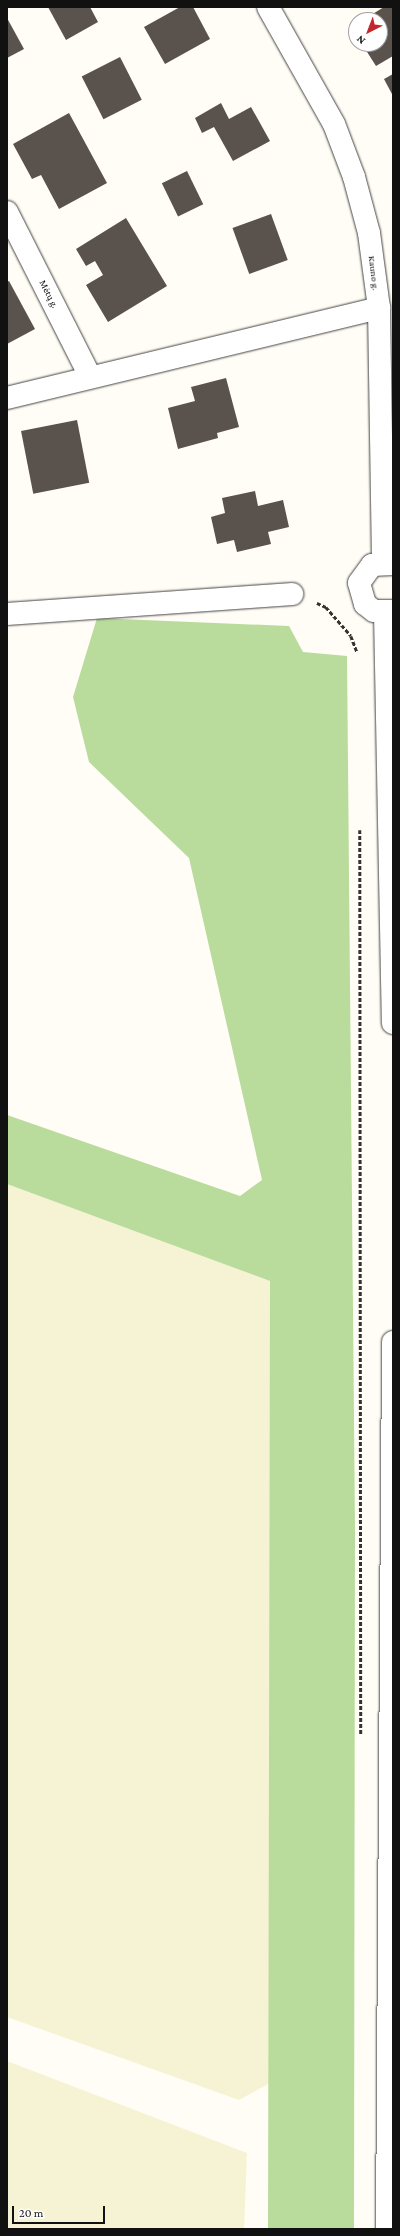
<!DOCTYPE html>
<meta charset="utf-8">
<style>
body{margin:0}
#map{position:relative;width:400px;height:2236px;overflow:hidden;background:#fffdf5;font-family:"Crimson Pro",serif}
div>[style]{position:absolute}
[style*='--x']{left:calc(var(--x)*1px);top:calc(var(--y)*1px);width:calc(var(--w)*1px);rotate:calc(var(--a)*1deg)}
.farmland>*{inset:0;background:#f6f3d4}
.forest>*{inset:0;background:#b9dc9c}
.building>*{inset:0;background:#5a524d;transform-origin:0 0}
.path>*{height:2.5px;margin-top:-1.25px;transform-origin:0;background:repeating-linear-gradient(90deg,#333 0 4px,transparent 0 6px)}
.roads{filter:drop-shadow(0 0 1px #444) drop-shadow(0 0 1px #444)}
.minor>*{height:22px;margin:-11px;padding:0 11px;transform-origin:11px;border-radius:11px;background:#fff}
span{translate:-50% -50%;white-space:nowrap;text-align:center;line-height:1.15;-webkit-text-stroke:4px #fff;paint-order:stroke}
.street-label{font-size:10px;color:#111}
.frame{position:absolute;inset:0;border:8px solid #111;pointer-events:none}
.north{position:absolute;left:348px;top:12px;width:40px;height:40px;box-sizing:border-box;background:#fff;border:1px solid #a0a0a0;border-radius:50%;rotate:222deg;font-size:11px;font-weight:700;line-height:16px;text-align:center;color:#111}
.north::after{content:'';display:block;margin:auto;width:14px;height:18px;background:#c4262e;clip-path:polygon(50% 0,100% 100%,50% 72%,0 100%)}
.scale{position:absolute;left:12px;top:2206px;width:93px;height:18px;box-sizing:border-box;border:2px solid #111;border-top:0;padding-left:5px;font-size:12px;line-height:14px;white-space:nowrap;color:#111;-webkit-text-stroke:3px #fff;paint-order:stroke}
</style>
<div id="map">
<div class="farmland">
<i style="clip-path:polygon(7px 1184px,270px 1281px,270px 2083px,239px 2100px,7px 2017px)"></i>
<i style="clip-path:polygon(7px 2061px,247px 2153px,244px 2229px,7px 2229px)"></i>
</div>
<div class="forest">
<i style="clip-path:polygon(97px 618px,289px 626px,303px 652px,347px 656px,355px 1528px,354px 2229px,268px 2229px,270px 1281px,7px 1184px,7px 1115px,240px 1196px,262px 1180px,189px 858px,89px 762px,73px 697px)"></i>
</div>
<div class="building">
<i style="clip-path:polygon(48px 7px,90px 7px,98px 22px,66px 40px)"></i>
<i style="clip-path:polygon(180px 7px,193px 7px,210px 39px,165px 64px,144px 27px)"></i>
<i style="clip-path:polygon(384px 7px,393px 7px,393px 56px,376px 66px,362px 44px,380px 44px,380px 20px,363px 20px)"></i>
<i style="clip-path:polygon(7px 18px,24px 49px,7px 58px)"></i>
<i style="left:120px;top:57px;width:48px;height:43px;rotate:63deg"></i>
<i style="clip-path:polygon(393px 74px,393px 96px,384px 79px)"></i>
<i style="clip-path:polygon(221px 103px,229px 119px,251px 107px,270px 141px,233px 161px,214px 127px,202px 133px,195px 118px)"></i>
<i style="clip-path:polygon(69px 113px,107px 183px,59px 209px,41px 175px,32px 179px,13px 144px)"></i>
<i style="left:187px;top:171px;width:37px;height:28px;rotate:64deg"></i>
<i style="left:271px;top:214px;width:49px;height:41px;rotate:70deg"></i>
<i style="clip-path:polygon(126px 218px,167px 286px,108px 322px,86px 285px,103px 275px,95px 261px,86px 266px,76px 249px)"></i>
<i style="clip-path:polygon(9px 281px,35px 329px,7px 344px,7px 282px)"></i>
<i style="clip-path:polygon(226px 378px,239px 427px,217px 433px,218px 438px,178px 449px,168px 408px,195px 401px,191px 387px)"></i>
<i style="left:77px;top:420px;width:64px;height:57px;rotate:79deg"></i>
<i style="clip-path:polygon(255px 491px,258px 506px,283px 500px,289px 527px,268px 532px,271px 544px,237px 552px,234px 540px,217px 544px,211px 517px,225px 513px,222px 498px)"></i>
</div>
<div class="path">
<i style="--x:317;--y:603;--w:10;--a:24"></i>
<i style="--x:326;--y:607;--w:38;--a:49"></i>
<i style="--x:351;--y:636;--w:17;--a:69"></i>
<i style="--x:360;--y:830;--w:905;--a:89.94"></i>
</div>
<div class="roads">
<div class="minor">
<i style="--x:268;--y:7;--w:134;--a:60.6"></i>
<i style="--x:334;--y:124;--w:57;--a:69.3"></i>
<i style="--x:354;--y:177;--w:58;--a:75"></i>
<i style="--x:369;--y:233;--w:76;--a:82.4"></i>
<i style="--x:379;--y:308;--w:254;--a:89.1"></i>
<i style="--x:7;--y:212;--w:184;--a:63.2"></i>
<i style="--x:7;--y:398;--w:383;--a:-13.6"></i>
<i style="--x:393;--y:564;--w:21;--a:177"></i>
<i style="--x:372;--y:565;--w:22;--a:126"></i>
<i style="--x:359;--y:583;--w:22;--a:74"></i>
<i style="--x:365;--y:604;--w:11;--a:38"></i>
<i style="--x:374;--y:611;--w:19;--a:0"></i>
<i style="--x:385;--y:613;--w:410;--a:88.9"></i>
<i style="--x:7;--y:614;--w:286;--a:-4"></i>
<i style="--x:387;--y:2229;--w:887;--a:-89.61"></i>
</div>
</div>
<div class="street-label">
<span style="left:374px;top:273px;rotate:83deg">Kauno g.</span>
<span style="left:49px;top:294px;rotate:63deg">Mėtų g.</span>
</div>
<div class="frame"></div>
<div class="north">N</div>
<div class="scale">20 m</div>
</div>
